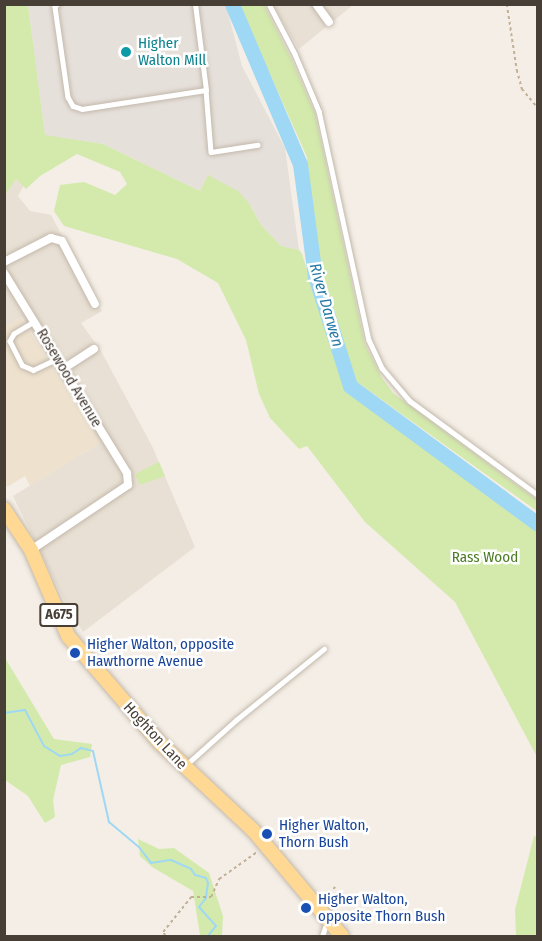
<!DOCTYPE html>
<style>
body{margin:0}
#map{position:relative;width:542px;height:941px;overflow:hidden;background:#f4eee6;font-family:"Fira Sans Condensed",sans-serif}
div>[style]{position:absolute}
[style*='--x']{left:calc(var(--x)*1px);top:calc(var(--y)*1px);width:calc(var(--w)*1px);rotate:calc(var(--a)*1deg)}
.residential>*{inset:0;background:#e8e0d4}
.industrial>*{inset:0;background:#e6e0db}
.education>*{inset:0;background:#eee2cf}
.green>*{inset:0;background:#d3eaac}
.stream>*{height:2px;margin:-1px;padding:0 1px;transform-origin:1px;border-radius:1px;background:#9fd8f4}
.river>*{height:15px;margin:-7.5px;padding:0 7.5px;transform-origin:7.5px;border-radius:7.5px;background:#9fd8f4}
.path>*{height:1.5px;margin-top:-0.75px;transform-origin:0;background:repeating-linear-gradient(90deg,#c2b098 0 3px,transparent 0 6px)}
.roads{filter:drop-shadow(0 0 2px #c3b8ab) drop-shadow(0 0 2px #c3b8ab)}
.lane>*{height:4.5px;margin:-2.25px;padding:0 2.25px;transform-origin:2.25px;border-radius:2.25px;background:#fff}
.street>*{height:8px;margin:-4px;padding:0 4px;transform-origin:4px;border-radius:4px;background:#fff}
.primary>*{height:14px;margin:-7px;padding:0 7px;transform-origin:7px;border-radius:7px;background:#ffd894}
.dots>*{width:16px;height:16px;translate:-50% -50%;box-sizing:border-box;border:3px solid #fff;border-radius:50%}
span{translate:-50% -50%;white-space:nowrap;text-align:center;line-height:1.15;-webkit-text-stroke:5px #fff;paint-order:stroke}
.shield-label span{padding:2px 4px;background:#fff;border:2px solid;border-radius:4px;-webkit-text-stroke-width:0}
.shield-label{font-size:14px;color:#473e35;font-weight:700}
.culture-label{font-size:15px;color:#0d838f}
.left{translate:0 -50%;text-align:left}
.street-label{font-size:15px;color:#473e35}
.park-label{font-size:15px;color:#4d7b25}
.transit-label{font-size:15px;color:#164399}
.water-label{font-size:16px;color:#277ba7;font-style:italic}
.frame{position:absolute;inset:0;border:6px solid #473e35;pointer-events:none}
</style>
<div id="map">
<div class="residential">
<i style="clip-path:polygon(273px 5px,353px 5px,299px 49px)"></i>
<i style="clip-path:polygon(16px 179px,24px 185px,18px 196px,30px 211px,51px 215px,102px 311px,81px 323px,101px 351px,152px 446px,195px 547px,83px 632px,68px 608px,13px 496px,100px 443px,22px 317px,5px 327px,4px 195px)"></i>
</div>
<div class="industrial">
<i style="clip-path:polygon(28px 5px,226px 5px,242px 66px,285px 148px,299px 250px,281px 246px,261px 225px,249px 203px,208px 175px,200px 191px,103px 144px,45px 136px)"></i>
</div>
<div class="education">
<i style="clip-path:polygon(21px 317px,100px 443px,30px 486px,25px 476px,7px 487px,5px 482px,5px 327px)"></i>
</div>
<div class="green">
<i style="clip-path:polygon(5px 4px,28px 5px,45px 135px,103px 144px,200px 191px,208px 175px,238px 191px,249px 203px,261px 225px,281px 246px,299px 250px,302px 254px,345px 391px,537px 531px,537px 757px,455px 602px,365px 522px,307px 446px,299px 449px,270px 418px,259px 394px,246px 340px,218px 283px,177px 259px,64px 226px,54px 211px,60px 185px,84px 182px,115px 195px,127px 184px,120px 172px,77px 154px,40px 176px,26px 189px,16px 179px,5px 195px)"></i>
<i style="clip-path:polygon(239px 5px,264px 5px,291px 58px,315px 113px,365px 344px,382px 378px,393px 393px,537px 500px,537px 511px,357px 382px,319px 274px,307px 157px)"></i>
<i style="clip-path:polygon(159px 462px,165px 476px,140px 485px,135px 474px)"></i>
<i style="clip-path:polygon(5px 658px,54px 739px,92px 744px,90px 757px,61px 765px,53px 800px,55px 817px,45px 823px,28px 796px,5px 780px)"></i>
<i style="clip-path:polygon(534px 836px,538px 837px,537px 936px,516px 936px,515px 910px)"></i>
<i style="clip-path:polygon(138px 839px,159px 849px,174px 848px,209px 873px,223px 916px,222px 936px,198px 936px,200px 935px,193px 891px,152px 867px,140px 856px)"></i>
</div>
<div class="stream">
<i style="--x:4;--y:713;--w:21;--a:-8"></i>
<i style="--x:25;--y:710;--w:41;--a:62.2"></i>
<i style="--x:44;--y:746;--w:19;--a:32"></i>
<i style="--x:60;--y:756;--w:12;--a:-9"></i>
<i style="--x:72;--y:754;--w:11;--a:-34"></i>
<i style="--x:81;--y:748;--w:12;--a:14"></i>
<i style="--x:93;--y:751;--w:73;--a:77.3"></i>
<i style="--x:109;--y:822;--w:39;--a:40"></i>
<i style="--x:139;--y:847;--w:20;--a:53"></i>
<i style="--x:151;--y:863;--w:20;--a:-9"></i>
<i style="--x:171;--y:860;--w:22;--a:24"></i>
<i style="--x:191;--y:869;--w:7;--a:56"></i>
<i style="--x:195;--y:875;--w:11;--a:15"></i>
<i style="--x:206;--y:878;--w:5;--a:68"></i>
<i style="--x:208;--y:883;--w:15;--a:98"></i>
<i style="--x:206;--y:898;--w:11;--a:128"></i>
<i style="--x:199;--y:907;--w:25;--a:48"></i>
<i style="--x:216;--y:926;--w:13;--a:129"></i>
</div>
<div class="river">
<i style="--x:232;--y:4;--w:174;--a:67"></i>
<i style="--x:300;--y:164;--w:113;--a:82.4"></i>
<i style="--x:315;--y:276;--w:115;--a:72.3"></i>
<i style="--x:350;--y:386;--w:233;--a:36.3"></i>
</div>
<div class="path">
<i style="--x:507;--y:4;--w:67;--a:81.4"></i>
<i style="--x:517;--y:70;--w:20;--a:75"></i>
<i style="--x:522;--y:89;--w:25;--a:50"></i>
<i style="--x:324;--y:897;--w:15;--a:-42"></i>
<i style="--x:165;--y:936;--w:4;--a:-117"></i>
<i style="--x:163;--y:932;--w:45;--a:-51.3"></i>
<i style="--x:191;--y:897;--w:20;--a:0"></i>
<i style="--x:211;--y:897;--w:20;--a:-66"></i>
<i style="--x:219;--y:879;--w:47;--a:-35.4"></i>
</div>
<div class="roads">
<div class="lane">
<i style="--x:58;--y:4;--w:4;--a:135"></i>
<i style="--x:55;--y:7;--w:91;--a:81.8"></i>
<i style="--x:68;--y:97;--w:10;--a:61"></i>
<i style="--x:73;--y:106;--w:9;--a:18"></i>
<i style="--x:82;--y:109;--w:125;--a:-8.7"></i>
<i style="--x:206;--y:90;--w:87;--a:-97.3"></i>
<i style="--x:269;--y:4;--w:56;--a:62.5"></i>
<i style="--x:295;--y:54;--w:62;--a:67.2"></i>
<i style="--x:319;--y:111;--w:234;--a:77.7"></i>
<i style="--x:369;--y:340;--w:31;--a:65"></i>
<i style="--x:382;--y:368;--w:43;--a:49.7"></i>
<i style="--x:410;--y:401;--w:159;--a:36.3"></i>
<i style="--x:206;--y:90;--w:62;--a:85.4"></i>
<i style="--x:211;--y:152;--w:47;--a:-8.7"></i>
<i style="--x:34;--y:322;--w:23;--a:149"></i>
<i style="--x:14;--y:334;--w:8;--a:120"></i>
<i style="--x:10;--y:341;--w:27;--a:63"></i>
<i style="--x:22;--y:365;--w:12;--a:24"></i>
<i style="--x:33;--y:370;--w:26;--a:-25"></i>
<i style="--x:186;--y:765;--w:67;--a:-42"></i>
<i style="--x:236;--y:720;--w:113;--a:-38.9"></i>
<i style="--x:322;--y:936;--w:15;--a:-70"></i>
</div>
<div class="street">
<i style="--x:316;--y:4;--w:22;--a:54"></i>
<i style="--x:4;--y:262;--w:53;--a:-27.1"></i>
<i style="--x:51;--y:238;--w:11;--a:15"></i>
<i style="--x:62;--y:241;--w:71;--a:62.4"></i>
<i style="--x:4;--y:273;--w:235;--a:58.4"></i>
<i style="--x:127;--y:473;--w:12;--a:85"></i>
<i style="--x:128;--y:485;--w:117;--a:146.2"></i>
<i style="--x:63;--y:369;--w:37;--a:-33"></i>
</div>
<div class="primary">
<i style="--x:4;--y:509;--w:49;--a:56.6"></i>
<i style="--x:31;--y:550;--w:94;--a:66.7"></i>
<i style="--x:68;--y:636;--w:141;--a:49.3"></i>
<i style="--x:160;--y:743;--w:127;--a:43.1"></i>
<i style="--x:253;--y:830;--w:138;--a:50"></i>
</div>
</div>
<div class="dots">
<i style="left:126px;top:52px;background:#0f9aa8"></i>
<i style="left:75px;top:653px;background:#1a4fb4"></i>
<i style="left:267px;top:834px;background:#1a4fb4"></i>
<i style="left:306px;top:908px;background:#1a4fb4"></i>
</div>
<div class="shield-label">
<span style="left:59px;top:615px">A675</span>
</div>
<div class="culture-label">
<span class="left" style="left:138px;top:52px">Higher<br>Walton Mill</span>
</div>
<div class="street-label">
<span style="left:69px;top:378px;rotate:59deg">Rosewood Avenue</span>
<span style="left:155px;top:736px;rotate:47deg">Hoghton Lane</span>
</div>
<div class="park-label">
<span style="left:485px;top:558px">Rass Wood</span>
</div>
<div class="transit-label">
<span class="left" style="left:87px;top:653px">Higher Walton, opposite<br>Hawthorne Avenue</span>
<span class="left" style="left:279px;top:834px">Higher Walton,<br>Thorn Bush</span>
<span class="left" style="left:318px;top:908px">Higher Walton,<br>opposite Thorn Bush</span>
</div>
<div class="water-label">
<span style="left:326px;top:305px;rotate:74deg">River Darwen</span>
</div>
<div class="frame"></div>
</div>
